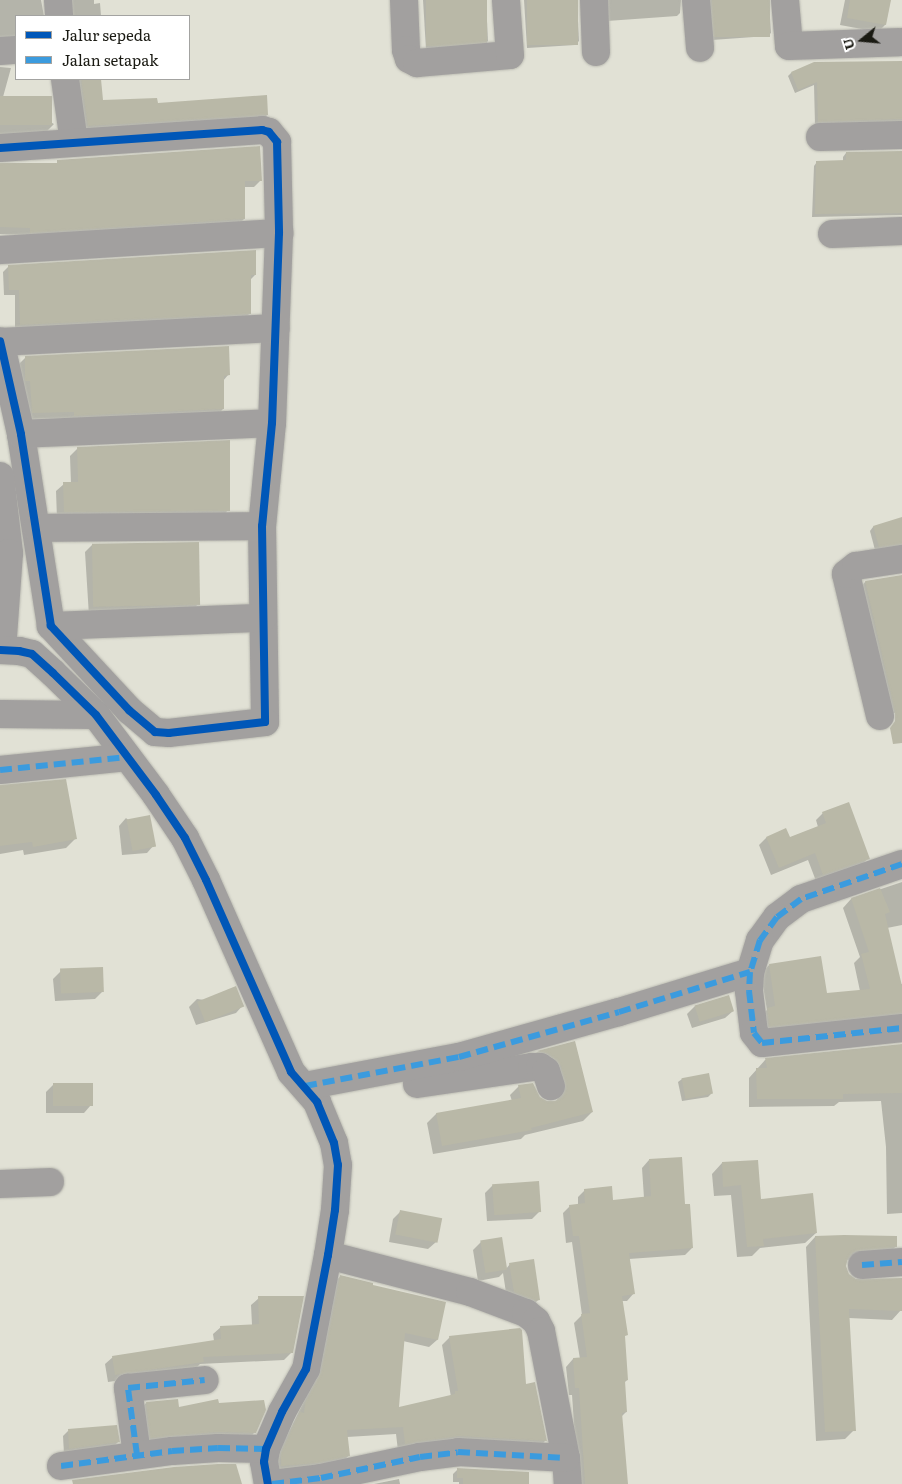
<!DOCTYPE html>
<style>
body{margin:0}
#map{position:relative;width:902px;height:1484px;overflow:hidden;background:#e1e1d5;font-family:Literata,serif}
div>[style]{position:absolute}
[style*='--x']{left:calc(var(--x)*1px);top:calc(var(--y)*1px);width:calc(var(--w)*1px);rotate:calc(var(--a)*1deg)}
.shadow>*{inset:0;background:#0003}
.building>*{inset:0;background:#b9b8a7;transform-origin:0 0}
.roads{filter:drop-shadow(0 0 1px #bcbcb3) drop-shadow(0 0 1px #bcbcb3)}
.minor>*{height:28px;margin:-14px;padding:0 14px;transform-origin:14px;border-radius:14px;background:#a2a09f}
.quiet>*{height:6px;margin-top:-3px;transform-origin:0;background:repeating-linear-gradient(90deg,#3b9bde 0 12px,transparent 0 18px)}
.cycleway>*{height:8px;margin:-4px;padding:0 4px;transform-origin:4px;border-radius:4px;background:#0057b8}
span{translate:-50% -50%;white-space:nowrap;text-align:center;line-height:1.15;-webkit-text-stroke:5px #fff;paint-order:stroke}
.legend{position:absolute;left:15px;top:15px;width:175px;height:65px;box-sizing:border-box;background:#fff;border:1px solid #a3a3a1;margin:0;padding:6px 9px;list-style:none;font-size:15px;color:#1a1a13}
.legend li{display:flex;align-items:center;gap:10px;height:25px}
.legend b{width:25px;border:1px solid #a3a3a1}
.north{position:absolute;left:837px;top:15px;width:50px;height:50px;-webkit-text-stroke:4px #fff;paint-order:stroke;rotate:253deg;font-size:14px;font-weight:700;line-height:20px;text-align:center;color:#1a1a13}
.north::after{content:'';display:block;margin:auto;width:18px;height:22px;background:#1a1a13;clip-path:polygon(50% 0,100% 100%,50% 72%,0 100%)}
</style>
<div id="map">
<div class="shadow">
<i style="clip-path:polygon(0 0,41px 0,44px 16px,16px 16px,16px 39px,0 39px)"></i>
<i style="clip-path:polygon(66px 0,94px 0,94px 4px,100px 3px,101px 16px,68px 16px)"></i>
<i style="clip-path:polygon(423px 0,486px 0,488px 41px,485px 44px,426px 49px)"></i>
<i style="clip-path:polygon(524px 0,577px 0,579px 41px,575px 45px,527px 48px)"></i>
<i style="clip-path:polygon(605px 0,681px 0,680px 13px,677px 16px,607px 21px)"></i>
<i style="clip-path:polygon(707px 0,769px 0,771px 33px,767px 36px,712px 40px)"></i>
<i style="clip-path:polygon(845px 0,890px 0,885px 25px,878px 32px,840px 25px)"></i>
<i style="clip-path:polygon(902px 62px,902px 124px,815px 125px,814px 85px,795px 93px,788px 76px,791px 73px)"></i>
<i style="clip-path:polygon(0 67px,11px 68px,3px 97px,54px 124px,44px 134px,0 135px)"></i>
<i style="clip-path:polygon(75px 79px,100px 79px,102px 102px,157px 104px,267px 115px,261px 121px,82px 132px)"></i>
<i style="clip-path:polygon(902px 152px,902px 215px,812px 217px,814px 166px,817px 162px,843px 161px,843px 157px,846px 153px)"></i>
<i style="clip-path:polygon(0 169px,261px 180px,254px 187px,243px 187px,244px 219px,237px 226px,24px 239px,24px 235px,0 234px)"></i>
<i style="clip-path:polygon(9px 266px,255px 275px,250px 280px,250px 313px,245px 318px,15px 330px,15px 295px,4px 295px,3px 272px)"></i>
<i style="clip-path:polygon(25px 358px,228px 375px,223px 381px,223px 409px,217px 415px,68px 422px,68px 418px,26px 419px,19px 364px)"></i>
<i style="clip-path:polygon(78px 448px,228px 510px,221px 518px,57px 519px,56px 491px,64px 484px,71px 484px,70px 456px)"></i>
<i style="clip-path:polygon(902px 519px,902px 549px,875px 550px,870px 531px,873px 527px)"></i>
<i style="clip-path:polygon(93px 544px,198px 604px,191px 612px,89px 616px,85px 552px)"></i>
<i style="clip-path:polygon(902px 576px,902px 711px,891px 714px,862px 586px,865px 582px)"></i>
<i style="clip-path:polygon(0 787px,75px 839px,66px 848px,24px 855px,23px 850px,0 854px)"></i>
<i style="clip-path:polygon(823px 813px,868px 858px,861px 866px,816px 881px,808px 860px,771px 875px,759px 845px,766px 838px,785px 830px,789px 838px,818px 827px,816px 820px)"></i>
<i style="clip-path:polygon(126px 818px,154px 845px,147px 853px,122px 855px,119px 826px)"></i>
<i style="clip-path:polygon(902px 882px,902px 925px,887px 928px,900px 984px,902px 984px,902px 1023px,761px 1034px,759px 1017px,767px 1010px,761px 974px,769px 965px,826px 994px,860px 991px,854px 963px,860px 957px,843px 908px,851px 899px)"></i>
<i style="clip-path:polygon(61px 971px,103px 991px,95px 999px,55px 1001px,53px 979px)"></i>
<i style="clip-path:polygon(197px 999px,243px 1005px,236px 1013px,196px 1025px,189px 1007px)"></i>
<i style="clip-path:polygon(695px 1006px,733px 1011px,725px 1018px,692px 1028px,687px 1014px)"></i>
<i style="clip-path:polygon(574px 1042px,592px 1112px,583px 1121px,525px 1135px,521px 1139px,433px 1154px,427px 1123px,436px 1114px,512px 1101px,510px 1095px,519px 1086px,547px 1102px,556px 1102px,558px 1098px,552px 1074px,530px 1060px,537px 1052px)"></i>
<i style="clip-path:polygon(902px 1045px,902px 1213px,887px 1214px,886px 1147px,881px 1101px,839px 1102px,834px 1106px,749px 1107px,749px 1078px,765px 1060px)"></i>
<i style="clip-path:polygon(682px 1079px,712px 1093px,708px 1097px,682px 1101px,678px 1082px)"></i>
<i style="clip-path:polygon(54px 1084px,91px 1105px,84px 1113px,46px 1113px,46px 1092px)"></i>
<i style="clip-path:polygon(649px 1160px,684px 1206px,692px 1248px,685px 1255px,629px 1259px,634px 1293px,627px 1301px,621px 1301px,627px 1380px,624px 1383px,626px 1412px,621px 1417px,627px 1484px,578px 1484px,572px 1395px,569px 1395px,566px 1367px,573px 1359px,580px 1359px,574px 1323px,582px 1315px,572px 1242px,566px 1243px,563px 1213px,570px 1206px,578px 1205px,578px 1197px,585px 1190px,612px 1202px,644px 1198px,642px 1168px)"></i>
<i style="clip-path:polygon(722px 1163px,760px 1200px,816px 1233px,805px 1243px,760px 1248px,752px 1256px,737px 1257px,731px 1195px,714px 1196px,712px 1174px)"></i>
<i style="clip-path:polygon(493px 1185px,540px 1211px,532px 1219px,487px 1221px,485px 1193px)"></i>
<i style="clip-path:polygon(401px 1211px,436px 1242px,428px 1249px,389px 1242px,393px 1219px)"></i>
<i style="clip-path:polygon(815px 1237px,896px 1246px,887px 1256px,846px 1260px,845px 1266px,848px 1275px,855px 1280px,902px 1279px,901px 1310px,892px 1320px,849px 1318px,854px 1430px,845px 1439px,816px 1441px,806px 1247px)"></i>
<i style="clip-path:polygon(481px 1242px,506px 1269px,510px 1264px,539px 1299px,531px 1307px,507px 1299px,503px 1273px,499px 1277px,478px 1281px,473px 1250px)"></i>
<i style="clip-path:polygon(341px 1276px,372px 1286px,444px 1303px,437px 1340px,429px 1347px,403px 1341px,398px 1409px,451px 1397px,442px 1345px,450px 1337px,525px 1385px,545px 1441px,538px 1448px,398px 1451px,396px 1434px,347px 1437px,349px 1455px,342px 1463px,274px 1474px,274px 1462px,314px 1381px,333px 1283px)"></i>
<i style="clip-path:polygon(259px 1298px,292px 1352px,284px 1360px,200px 1364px,195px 1369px,108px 1382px,105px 1364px,113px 1357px,214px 1341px,213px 1334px,221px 1327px,252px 1325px,251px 1305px)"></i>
<i style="clip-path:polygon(146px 1403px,178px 1408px,218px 1404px,255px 1432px,247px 1440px,143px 1445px,139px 1411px)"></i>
<i style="clip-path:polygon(68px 1431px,118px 1442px,113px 1447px,64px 1454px,63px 1436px)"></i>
<i style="clip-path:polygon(458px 1469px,528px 1484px,459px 1484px,459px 1482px,453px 1482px,453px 1474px)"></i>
<i style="clip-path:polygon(399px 1479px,400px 1484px,374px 1484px)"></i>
</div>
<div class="building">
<i style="left:426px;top:0;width:61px;height:46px"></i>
<i style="left:527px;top:0;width:51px;height:45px"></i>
<i style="left:712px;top:0;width:58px;height:37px"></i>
<i style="clip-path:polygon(850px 0,891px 0,886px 25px,847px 18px)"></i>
<i style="clip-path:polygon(902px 61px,902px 119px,818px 122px,817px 82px,798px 90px,791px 72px,814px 62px)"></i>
<i style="clip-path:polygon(81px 79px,101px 79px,103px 100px,157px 98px,158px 103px,267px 95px,268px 115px,88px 126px)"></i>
<i style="left:0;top:96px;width:52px;height:29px"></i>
<i style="clip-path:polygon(260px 146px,262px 181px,245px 181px,245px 219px,30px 233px,30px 228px,0 227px,0 163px,57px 163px,57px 160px)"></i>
<i style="clip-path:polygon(902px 151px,902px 213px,815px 214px,816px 161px,846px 160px,846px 152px)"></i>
<i style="clip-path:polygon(256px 250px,256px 275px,251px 275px,251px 314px,20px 325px,19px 290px,9px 290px,8px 265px)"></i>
<i style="clip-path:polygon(229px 346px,230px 375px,224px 376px,224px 409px,74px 416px,74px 412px,32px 413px,30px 381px,25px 381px,25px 356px)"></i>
<i style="clip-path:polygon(230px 440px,230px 511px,64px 512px,63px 482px,78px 482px,77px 447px)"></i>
<i style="clip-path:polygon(902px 517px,902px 544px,879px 547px,873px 526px)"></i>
<i style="left:199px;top:542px;width:63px;height:107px;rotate:89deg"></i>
<i style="clip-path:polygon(902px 575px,902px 743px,893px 744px,890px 728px,895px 721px,895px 712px,865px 581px)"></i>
<i style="clip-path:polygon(66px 779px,77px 839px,33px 847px,32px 842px,0 846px,0 785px)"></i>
<i style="clip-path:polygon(849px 802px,870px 859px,823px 875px,815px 853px,779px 868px,766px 837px,786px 828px,790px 837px,826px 823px,822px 812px)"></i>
<i style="left:150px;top:815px;width:32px;height:24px;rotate:79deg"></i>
<i style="clip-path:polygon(880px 888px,890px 912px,885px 914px,902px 986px,902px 1013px,769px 1027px,767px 1008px,775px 1006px,769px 964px,821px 956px,827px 993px,870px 989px,861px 954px,869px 952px,851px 898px)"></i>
<i style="left:103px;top:967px;width:25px;height:43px;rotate:88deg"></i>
<i style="left:236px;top:986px;width:22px;height:42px;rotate:68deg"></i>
<i style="left:729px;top:995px;width:17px;height:36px;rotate:73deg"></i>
<i style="clip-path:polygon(575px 1041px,593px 1112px,531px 1128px,532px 1130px,442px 1146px,436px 1113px,521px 1098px,518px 1085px,533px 1083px,540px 1097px,547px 1101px,555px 1101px,562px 1097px,566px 1089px,561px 1066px,549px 1054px,537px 1051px)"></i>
<i style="clip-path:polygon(902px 1044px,902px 1093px,843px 1094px,843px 1099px,757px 1099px,756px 1068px,767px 1068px,765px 1058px)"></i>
<i style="left:709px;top:1073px;width:21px;height:28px;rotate:79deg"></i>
<i style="left:53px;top:1083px;width:40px;height:23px"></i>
<i style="clip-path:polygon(682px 1157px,685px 1204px,690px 1204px,693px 1248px,629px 1253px,635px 1294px,622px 1296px,628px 1335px,625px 1336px,628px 1380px,625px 1381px,627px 1412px,622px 1413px,628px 1484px,585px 1484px,579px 1388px,575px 1388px,573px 1358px,587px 1357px,581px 1314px,590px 1313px,579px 1236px,573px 1236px,569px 1205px,585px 1203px,584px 1189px,612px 1186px,613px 1200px,651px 1196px,649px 1159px)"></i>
<i style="clip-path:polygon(758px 1160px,761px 1199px,813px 1193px,817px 1233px,763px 1239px,764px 1246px,747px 1247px,741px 1185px,723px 1187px,722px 1162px)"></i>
<i style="left:539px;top:1181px;width:31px;height:47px;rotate:86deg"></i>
<i style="left:400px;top:1210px;width:43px;height:25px;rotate:11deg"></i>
<i style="clip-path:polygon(844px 1235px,897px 1236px,897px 1247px,854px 1252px,848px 1258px,846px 1266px,849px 1274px,856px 1279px,902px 1278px,902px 1311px,849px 1309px,856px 1431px,825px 1432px,815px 1236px)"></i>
<i style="left:502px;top:1237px;width:33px;height:22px;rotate:81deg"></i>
<i style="clip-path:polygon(534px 1259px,540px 1300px,535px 1301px,514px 1292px,509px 1263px)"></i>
<i style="clip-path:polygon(340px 1275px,373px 1283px,373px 1285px,446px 1302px,438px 1340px,405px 1333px,399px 1407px,455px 1394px,455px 1391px,458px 1391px,449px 1336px,520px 1328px,522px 1330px,526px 1384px,535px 1382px,547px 1441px,459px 1436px,405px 1444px,403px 1427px,347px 1430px,350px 1456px,318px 1463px,281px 1466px,281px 1453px,296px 1419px,300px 1412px,304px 1413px,305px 1403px,321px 1372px)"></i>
<i style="clip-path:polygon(258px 1296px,304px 1296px,293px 1353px,203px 1357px,204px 1362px,115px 1375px,112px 1356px,221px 1339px,220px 1326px,259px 1324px)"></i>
<i style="clip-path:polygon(178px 1399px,179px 1407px,218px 1399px,219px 1403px,264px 1400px,266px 1410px,256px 1433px,217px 1432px,150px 1438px,146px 1402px)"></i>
<i style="clip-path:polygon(117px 1425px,120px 1442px,69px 1449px,68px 1429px)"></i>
<i style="clip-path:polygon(218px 1464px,236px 1464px,242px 1484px,73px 1484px,72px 1480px,174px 1467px)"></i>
<i style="clip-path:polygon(457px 1468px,529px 1472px,529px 1484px,463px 1484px,463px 1478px,457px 1478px)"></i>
</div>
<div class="roads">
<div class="minor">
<i style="--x:58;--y:0;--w:16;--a:86"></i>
<i style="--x:404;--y:0;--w:50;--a:87.7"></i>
<i style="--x:406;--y:50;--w:9;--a:72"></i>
<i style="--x:409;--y:59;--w:9;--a:27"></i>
<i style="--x:417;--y:63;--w:93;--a:-4.9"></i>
<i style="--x:510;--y:55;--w:55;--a:-94.2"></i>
<i style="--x:594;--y:0;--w:52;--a:87.8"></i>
<i style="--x:696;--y:0;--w:48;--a:85.2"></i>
<i style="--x:785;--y:0;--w:46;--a:85"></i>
<i style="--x:789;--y:46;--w:113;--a:-2"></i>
<i style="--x:0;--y:51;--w:16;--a:-4"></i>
<i style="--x:65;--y:79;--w:64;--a:81.9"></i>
<i style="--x:820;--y:137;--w:82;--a:-1.4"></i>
<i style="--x:0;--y:148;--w:263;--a:-3.9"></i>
<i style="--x:262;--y:130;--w:7;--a:16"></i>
<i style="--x:269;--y:132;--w:13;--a:51"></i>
<i style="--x:277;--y:142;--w:91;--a:88.7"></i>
<i style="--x:279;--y:233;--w:190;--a:92.1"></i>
<i style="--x:272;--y:423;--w:103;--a:95.5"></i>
<i style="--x:262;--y:526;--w:196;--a:89.1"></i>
<i style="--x:265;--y:722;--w:97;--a:173.5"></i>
<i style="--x:169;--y:733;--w:14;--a:-176"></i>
<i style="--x:155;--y:732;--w:34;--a:-140"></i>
<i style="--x:129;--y:710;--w:115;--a:-132.9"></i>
<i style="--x:51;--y:626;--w:194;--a:-98.9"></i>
<i style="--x:21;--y:434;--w:95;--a:-102.7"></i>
<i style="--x:832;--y:234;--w:70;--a:-2.5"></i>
<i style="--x:0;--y:250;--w:280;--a:-3.5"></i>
<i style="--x:0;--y:342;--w:276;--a:-2.9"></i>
<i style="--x:21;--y:434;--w:251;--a:-2.5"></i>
<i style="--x:0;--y:476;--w:78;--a:83.3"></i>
<i style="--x:9;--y:553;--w:97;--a:94.1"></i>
<i style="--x:37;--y:528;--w:225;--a:-0.5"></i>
<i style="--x:51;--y:626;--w:212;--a:-2.2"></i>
<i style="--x:0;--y:650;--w:19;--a:3"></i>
<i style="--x:19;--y:651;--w:13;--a:13"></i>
<i style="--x:32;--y:654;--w:28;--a:42"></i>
<i style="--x:53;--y:673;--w:60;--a:44.3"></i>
<i style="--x:96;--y:715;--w:100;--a:53.1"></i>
<i style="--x:156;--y:795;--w:52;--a:56"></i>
<i style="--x:185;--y:838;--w:47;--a:63.4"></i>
<i style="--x:206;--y:880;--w:210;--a:66.1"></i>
<i style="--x:291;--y:1072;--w:40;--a:49"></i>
<i style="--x:317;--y:1102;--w:44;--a:67.5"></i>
<i style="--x:334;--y:1143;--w:22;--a:80"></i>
<i style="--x:338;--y:1165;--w:45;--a:93.8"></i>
<i style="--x:335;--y:1210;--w:46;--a:98.8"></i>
<i style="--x:328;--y:1255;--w:116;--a:100.9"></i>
<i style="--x:306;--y:1369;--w:49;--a:119.2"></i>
<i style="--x:282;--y:1412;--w:40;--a:113.4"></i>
<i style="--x:266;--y:1449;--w:13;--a:99"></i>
<i style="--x:264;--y:1462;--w:22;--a:80"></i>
<i style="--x:0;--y:714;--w:96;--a:0.6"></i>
<i style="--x:880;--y:716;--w:146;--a:-103.5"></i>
<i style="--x:846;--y:574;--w:13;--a:-39"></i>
<i style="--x:856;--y:566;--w:47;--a:-8.7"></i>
<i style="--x:0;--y:770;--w:128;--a:-5.8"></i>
<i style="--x:902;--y:864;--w:107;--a:160.9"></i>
<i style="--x:801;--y:899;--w:30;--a:143"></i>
<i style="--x:777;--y:917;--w:29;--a:126"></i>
<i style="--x:760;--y:940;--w:34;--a:107"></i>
<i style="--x:750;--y:972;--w:19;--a:93"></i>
<i style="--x:749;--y:991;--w:42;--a:83.2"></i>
<i style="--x:754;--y:1033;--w:13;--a:51"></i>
<i style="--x:762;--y:1043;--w:141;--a:-6.1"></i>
<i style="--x:417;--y:1084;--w:116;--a:-8.4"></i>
<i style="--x:532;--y:1067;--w:8;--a:0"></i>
<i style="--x:540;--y:1067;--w:7;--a:34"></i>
<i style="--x:546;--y:1071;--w:16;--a:72"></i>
<i style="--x:305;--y:1086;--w:157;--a:-10.7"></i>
<i style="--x:459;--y:1057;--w:166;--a:-15.7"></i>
<i style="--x:619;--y:1012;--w:137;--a:-17"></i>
<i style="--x:0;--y:1184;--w:50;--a:-2.3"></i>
<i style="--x:328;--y:1255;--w:147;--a:14.6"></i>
<i style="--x:470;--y:1292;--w:60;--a:20.6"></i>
<i style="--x:526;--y:1313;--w:13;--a:39"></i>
<i style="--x:536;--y:1321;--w:11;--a:63"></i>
<i style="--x:541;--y:1331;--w:129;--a:78.9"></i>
<i style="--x:566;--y:1458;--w:26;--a:86"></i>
<i style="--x:862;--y:1265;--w:40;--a:-4.3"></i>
<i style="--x:137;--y:1455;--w:68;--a:-97.7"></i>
<i style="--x:128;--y:1388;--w:77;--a:-5.9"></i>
<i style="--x:61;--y:1466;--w:112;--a:-7.7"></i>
<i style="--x:172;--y:1451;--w:46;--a:-3.7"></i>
<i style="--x:218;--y:1448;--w:48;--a:1.2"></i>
<i style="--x:272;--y:1484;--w:49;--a:-7"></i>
<i style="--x:321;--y:1478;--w:101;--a:-12"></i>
<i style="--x:420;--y:1457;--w:38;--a:-7"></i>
<i style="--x:458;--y:1452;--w:108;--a:3.2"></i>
</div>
</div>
<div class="quiet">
<i style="--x:0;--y:770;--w:128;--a:-5.8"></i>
<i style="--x:902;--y:864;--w:107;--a:160.9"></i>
<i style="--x:801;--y:899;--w:30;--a:143"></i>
<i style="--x:777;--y:917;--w:29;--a:126"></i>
<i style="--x:760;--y:940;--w:34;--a:107"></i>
<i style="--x:750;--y:972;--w:19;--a:93"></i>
<i style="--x:749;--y:991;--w:42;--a:83.2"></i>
<i style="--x:754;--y:1033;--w:13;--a:51"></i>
<i style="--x:762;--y:1043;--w:141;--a:-6.1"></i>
<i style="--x:305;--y:1086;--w:157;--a:-10.7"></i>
<i style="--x:459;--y:1057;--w:166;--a:-15.7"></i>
<i style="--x:619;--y:1012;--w:137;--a:-17"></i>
<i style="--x:862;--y:1265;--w:40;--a:-4.3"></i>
<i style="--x:137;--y:1455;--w:68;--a:-97.7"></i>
<i style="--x:128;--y:1388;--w:77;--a:-5.9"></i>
<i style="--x:61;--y:1466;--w:112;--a:-7.7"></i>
<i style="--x:172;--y:1451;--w:46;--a:-3.7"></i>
<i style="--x:218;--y:1448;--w:48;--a:1.2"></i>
<i style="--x:272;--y:1484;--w:49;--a:-7"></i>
<i style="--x:321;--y:1478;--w:101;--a:-12"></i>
<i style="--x:420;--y:1457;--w:38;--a:-7"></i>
<i style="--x:458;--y:1452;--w:108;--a:3.2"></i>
</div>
<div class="cycleway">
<i style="--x:0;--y:148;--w:263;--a:-3.9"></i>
<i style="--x:262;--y:130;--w:7;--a:16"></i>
<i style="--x:269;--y:132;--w:13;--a:51"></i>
<i style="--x:277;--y:142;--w:91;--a:88.7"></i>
<i style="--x:279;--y:233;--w:190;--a:92.1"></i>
<i style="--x:272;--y:423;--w:103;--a:95.5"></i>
<i style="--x:262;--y:526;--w:196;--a:89.1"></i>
<i style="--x:265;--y:722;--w:97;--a:173.5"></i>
<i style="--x:169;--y:733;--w:14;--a:-176"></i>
<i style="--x:155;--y:732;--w:34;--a:-140"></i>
<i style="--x:129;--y:710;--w:115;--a:-132.9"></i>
<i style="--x:51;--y:626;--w:194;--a:-98.9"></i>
<i style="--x:21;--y:434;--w:95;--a:-102.7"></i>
<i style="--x:0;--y:650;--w:19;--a:3"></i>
<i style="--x:19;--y:651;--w:13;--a:13"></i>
<i style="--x:32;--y:654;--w:28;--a:42"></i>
<i style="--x:53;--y:673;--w:60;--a:44.3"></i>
<i style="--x:96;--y:715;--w:100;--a:53.1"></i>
<i style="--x:156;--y:795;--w:52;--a:56"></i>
<i style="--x:185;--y:838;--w:47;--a:63.4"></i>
<i style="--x:206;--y:880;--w:210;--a:66.1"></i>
<i style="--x:291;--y:1072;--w:40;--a:49"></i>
<i style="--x:317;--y:1102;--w:44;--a:67.5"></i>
<i style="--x:334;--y:1143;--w:22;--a:80"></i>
<i style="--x:338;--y:1165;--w:45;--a:93.8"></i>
<i style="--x:335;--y:1210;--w:46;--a:98.8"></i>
<i style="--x:328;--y:1255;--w:116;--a:100.9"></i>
<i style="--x:306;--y:1369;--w:49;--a:119.2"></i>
<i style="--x:282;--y:1412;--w:40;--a:113.4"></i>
<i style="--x:266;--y:1449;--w:13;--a:99"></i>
<i style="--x:264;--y:1462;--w:22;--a:80"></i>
</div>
<ul class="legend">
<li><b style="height:6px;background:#0057b8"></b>Jalur sepeda</li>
<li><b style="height:6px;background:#3b9bde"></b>Jalan setapak</li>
</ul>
<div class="north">U</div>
</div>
